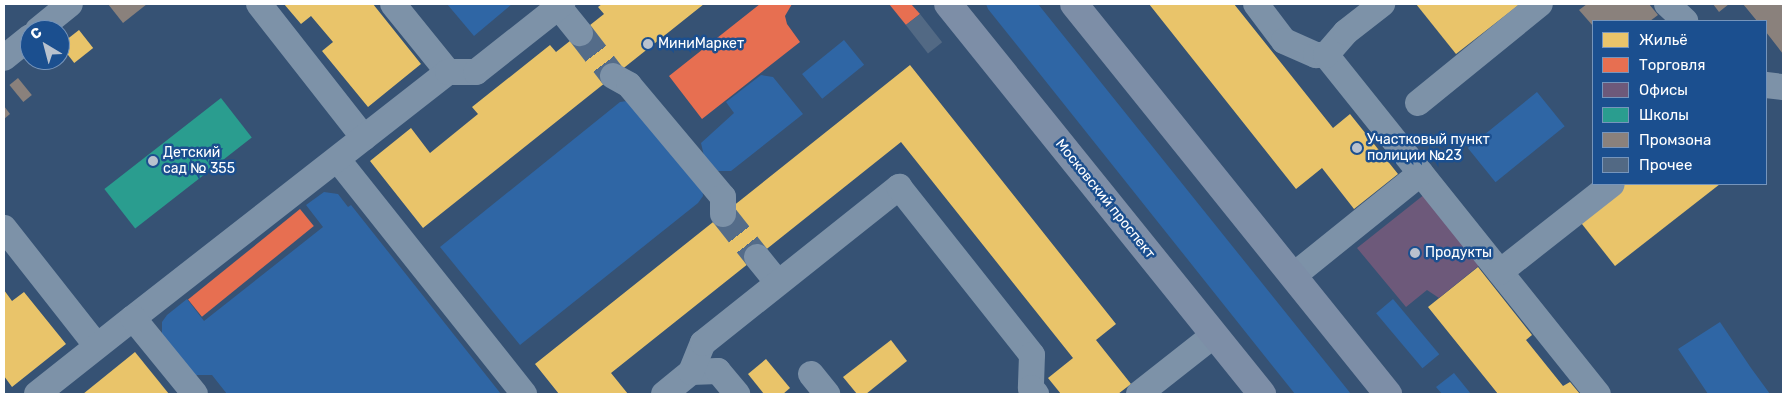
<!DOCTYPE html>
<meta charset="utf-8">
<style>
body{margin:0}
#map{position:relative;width:1787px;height:398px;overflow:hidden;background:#365274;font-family:Rubik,sans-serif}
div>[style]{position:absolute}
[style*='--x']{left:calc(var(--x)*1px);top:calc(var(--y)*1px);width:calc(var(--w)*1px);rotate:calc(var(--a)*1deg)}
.green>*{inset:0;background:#2f66a5;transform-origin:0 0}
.homes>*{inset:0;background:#e9c46a;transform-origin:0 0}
.shops>*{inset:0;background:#e76f51;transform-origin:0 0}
.offices>*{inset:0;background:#6d597a}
.schools>*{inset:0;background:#2a9d8f;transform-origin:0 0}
.industry>*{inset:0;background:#8a817c;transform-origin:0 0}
.building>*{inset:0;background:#526984;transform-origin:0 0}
.minor-tunnel>*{height:26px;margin-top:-13px;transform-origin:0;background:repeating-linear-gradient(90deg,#546c89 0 26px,transparent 0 39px)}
.minor>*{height:26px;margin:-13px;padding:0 13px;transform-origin:13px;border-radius:13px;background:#7d92a8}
.major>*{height:28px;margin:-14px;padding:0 14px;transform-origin:14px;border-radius:14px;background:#7d8ea7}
.dots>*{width:14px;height:14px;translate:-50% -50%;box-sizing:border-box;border:2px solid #1b4f8f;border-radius:50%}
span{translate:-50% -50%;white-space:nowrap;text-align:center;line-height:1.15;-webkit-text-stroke:5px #1b4f8f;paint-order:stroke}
.poi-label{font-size:14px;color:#fff}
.left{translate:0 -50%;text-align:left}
.street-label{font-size:14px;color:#fff}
.frame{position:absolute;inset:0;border:5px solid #fff;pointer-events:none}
.legend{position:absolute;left:1592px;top:20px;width:175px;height:165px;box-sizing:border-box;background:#1b4f8f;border:1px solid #7695bc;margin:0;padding:6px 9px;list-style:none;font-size:15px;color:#fff}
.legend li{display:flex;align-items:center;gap:10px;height:25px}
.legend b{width:25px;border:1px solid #7695bc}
.north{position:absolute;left:20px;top:20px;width:50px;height:50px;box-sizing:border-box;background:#1b4f8f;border:1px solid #7695bc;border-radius:50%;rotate:323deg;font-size:14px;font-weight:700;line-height:20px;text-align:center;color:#fff}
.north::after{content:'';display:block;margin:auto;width:18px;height:22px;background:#b9c2ce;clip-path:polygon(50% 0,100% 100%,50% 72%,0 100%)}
</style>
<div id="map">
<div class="green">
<i style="clip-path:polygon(447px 4px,512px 4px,474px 36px)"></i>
<i style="clip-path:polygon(986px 4px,1038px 4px,1351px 394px,1295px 394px,988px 9px)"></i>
<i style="left:844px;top:40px;width:32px;height:54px;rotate:51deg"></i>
<i style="clip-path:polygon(761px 75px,773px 77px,803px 114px,731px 171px,718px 171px,704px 156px,701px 143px,734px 113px,726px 102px)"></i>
<i style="left:1537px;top:92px;width:44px;height:89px;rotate:51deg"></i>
<i style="clip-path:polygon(627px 101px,702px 186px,703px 196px,698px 203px,520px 345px,440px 247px,620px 102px)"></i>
<i style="clip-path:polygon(324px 192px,338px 194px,348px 207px,351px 205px,501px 394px,227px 394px,212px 375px,194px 375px,162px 337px,162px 322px,167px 315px,187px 299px,204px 321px,323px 227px,306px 205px)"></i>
<i style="left:1393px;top:299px;width:72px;height:22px;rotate:50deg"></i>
<i style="clip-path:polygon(1720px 322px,1751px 368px,1770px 394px,1708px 394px,1678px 349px)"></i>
<i style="clip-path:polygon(1454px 373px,1471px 394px,1442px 394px,1436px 387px)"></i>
</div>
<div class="homes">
<i style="clip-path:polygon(284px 4px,373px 4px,421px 64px,368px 107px,322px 51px,333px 42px,311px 16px,301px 24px)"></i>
<i style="clip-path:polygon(602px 4px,704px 4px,423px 228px,370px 161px,411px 128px,430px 153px,478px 114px,472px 107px,550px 45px,556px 52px,604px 14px,598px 7px)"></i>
<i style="clip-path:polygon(1149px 4px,1234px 4px,1333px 128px,1350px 114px,1398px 174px,1354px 209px,1322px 168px,1296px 189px)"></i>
<i style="clip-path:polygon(1416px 4px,1520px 4px,1456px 54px)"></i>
<i style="left:79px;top:30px;width:23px;height:24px;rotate:52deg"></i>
<i style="clip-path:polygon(910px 65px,1116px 324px,1096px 340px,1131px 384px,1118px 394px,1061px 394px,1048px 378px,1073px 358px,901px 142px,611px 373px,628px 394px,559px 394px,535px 364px)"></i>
<i style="clip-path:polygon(1623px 184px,1720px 184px,1615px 266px,1578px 219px)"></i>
<i style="clip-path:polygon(1478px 267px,1532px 335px,1526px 340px,1563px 386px,1570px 382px,1580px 394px,1498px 394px,1428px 307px)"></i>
<i style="clip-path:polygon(4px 290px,12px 301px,24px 292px,66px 344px,12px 387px,4px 376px)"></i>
<i style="clip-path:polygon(891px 340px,907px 361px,866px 394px,857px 394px,843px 377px)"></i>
<i style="clip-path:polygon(135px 352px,169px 394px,83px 394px)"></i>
<i style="clip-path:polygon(766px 359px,790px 388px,783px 394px,764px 394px,748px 374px)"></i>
</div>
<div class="shops">
<i style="clip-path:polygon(760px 4px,792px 4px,785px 16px,787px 24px,800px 42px,702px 119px,669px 76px)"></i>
<i style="clip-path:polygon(889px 4px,911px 4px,920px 14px,906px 25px)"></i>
<i style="left:300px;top:209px;width:22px;height:144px;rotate:51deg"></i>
</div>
<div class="offices">
<i style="clip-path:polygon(1425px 194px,1481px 264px,1439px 298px,1427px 290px,1406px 307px,1357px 248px)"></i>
</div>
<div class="schools">
<i style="left:221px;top:98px;width:50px;height:148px;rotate:52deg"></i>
</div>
<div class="industry">
<i style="clip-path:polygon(108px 4px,147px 4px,123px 23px)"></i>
<i style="clip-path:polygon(1587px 4px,1649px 4px,1658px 15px,1650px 21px,1593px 21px,1593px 26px,1579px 10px)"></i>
<i style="clip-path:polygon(1713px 4px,1729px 4px,1719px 12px)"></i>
<i style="clip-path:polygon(1743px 4px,1783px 4px,1783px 54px,1766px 32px,1766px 21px,1757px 21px)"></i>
<i style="left:18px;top:78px;width:22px;height:11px;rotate:51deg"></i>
<i style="clip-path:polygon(4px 106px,10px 114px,4px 119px)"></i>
</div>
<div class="building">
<i style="left:920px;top:14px;width:36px;height:18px;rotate:52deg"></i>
</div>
<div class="minor-tunnel">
<i style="--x:580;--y:33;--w:54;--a:52.5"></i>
<i style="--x:723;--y:214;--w:55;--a:51.7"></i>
</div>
<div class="minor">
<i style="--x:259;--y:4;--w:170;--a:51.9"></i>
<i style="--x:393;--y:4;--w:87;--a:51"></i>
<i style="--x:1256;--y:4;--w:46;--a:52.9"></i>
<i style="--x:1284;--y:41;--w:35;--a:24"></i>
<i style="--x:1316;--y:55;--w:10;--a:0"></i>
<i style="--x:1326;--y:55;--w:435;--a:51.3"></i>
<i style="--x:1667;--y:4;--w:25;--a:43"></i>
<i style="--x:558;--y:6;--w:35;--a:51"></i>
<i style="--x:38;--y:30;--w:41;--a:-39.1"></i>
<i style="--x:1326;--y:55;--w:30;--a:-49"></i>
<i style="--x:1346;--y:32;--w:46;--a:-37.9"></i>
<i style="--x:4;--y:58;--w:33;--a:-39"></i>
<i style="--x:613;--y:76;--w:18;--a:29"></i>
<i style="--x:629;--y:85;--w:146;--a:50"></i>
<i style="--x:723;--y:197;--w:17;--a:90"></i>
<i style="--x:1766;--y:85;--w:17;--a:7"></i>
<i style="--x:1418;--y:103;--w:157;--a:-39.1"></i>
<i style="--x:338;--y:160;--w:299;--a:51.5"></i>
<i style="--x:4;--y:228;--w:150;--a:51.8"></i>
<i style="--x:757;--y:257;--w:33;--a:51"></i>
<i style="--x:1500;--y:272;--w:142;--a:-38.2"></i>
<i style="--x:1293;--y:276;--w:164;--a:-38.8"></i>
<i style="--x:133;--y:318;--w:400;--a:-38"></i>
<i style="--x:448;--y:72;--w:28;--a:0"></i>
<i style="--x:476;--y:72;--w:110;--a:-38.3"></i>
<i style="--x:691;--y:372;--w:27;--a:-2"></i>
<i style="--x:718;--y:371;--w:30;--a:50"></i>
<i style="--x:811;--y:374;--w:26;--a:51"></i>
<i style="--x:37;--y:394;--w:122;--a:-38.4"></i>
<i style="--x:133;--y:318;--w:98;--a:50.8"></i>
<i style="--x:664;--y:394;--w:35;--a:-39"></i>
<i style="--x:691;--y:372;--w:31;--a:-68"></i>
<i style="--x:703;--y:343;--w:251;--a:-38.5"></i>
<i style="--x:899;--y:187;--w:214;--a:51.6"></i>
<i style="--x:1032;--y:355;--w:33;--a:92"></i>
<i style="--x:1031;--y:388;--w:8;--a:50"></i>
<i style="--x:1139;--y:394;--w:95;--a:-38.2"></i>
</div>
<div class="major">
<i style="--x:948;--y:4;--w:501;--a:51.16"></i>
<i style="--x:1074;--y:4;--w:501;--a:51.16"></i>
</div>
<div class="dots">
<i style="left:648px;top:44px;background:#b9c2ce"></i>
<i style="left:1357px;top:148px;background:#b9c2ce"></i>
<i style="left:153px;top:161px;background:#b9c2ce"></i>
<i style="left:1415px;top:253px;background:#b9c2ce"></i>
</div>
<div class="poi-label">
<span class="left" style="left:658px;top:44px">МиниМаркет</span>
<span class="left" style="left:1367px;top:148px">Участковый пункт<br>полиции №23</span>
<span class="left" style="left:163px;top:161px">Детский<br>сад № 355</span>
<span class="left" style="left:1425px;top:253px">Продукты</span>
</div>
<div class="street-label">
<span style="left:1105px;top:199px;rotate:51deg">Московский проспект</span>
</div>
<div class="frame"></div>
<ul class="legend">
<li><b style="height:14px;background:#e9c46a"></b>Жильё</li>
<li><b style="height:14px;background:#e76f51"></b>Торговля</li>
<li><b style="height:14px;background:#6d597a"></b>Офисы</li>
<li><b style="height:14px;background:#2a9d8f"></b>Школы</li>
<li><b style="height:14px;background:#8a817c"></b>Промзона</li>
<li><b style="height:14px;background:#526984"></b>Прочее</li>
</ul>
<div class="north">С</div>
</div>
